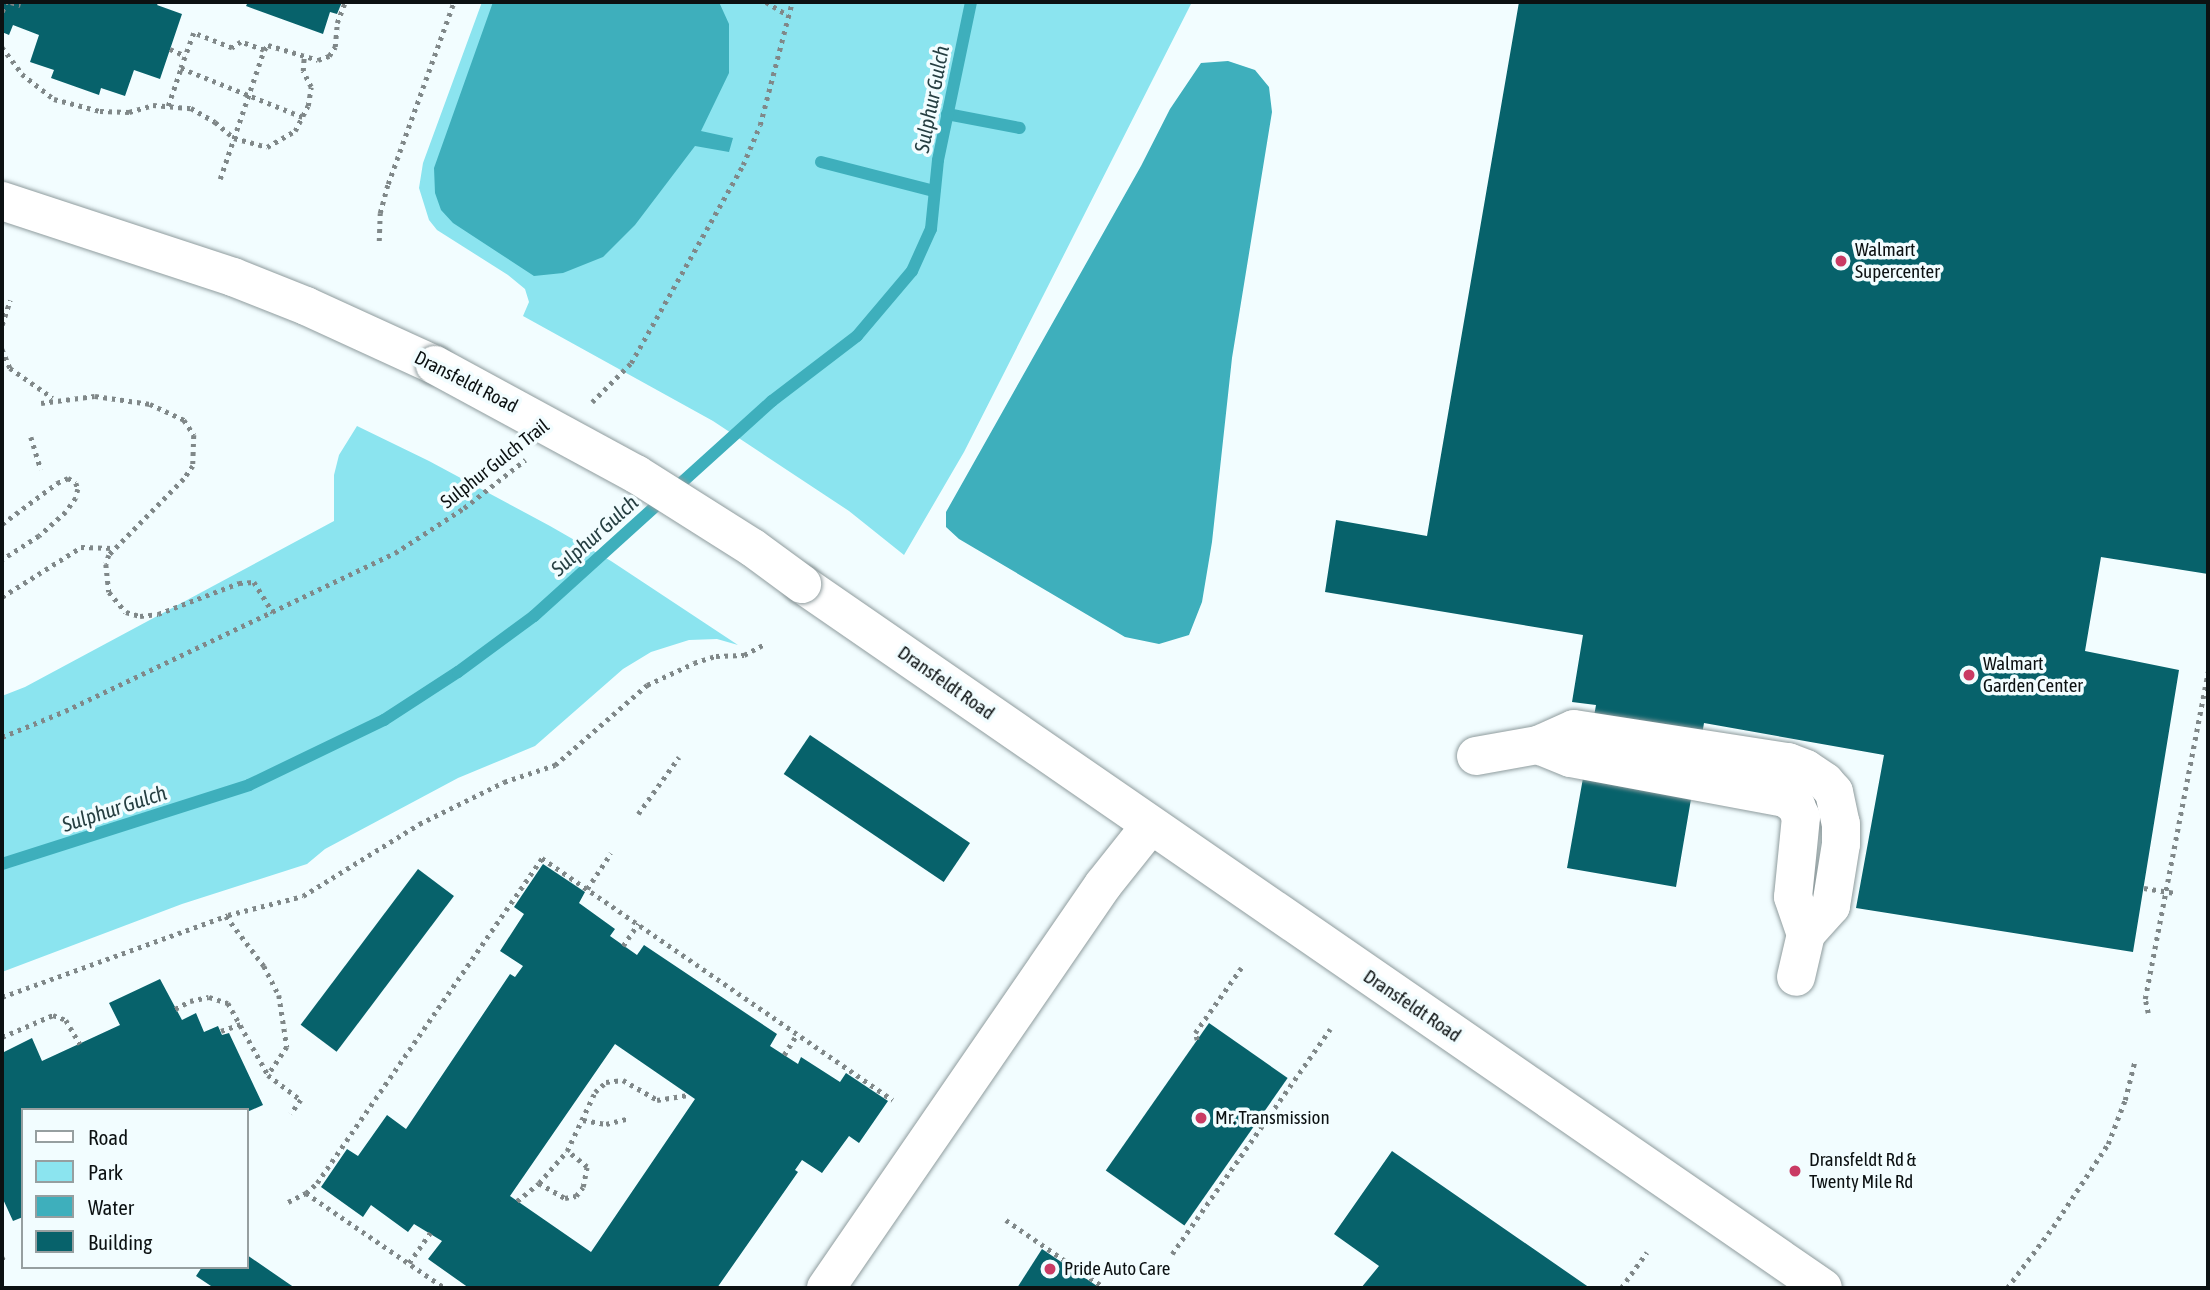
<!DOCTYPE html>
<style>
body{margin:0}
#map{position:relative;width:2210px;height:1290px;overflow:hidden;background:#f2fdff;font-family:"Asap Condensed",sans-serif}
div>[style]{position:absolute}
[style*='--x']{left:calc(var(--x)*1px);top:calc(var(--y)*1px);width:calc(var(--w)*1px);rotate:calc(var(--a)*1deg)}
.green>*{inset:0;background:#8be4ef}
.water>*{inset:0;background:#3eafbc}
.stream>*{height:12px;margin:-6px;padding:0 6px;transform-origin:6px;border-radius:6px;background:#3eafbc}
.building>*{inset:0;background:#07626b;transform-origin:0 0}
.path>*{height:4.5px;margin-top:-2.25px;transform-origin:0;background:repeating-linear-gradient(90deg,#808889 0 3.5px,transparent 0 8.5px)}
.roads{filter:drop-shadow(0 0 2px #8f9c9e) drop-shadow(0 0 2px #8f9c9e)}
.minor>*{height:38px;margin:-19px;padding:0 19px;transform-origin:19px;border-radius:19px;background:#fff}
.bridges{filter:drop-shadow(0 0 2px #8f9c9e) drop-shadow(0 0 2px #8f9c9e)}
.minor-bridge>*{height:38px;margin:-19px;padding:0 19px;transform-origin:19px;border-radius:19px;background:#fff}
.dots>*{width:19px;height:19px;translate:-50% -50%;box-sizing:border-box;border:4px solid #f2fdff;border-radius:50%}
span{translate:-50% -50%;white-space:nowrap;text-align:center;line-height:1.15;-webkit-text-stroke:7px #f2fdff;paint-order:stroke}
.poi-label{font-size:19px;color:#0c1112}
.left{translate:0 -50%;text-align:left}
.street-label{font-size:19px;color:#0c1112}
.water-label{font-size:21px;color:#263f42;font-style:italic}
.frame{position:absolute;inset:0;border:4px solid #0c1112;pointer-events:none}
.legend{position:absolute;left:21px;top:1108px;width:228px;height:161px;box-sizing:border-box;background:#f2fdff;border:2px solid #969fa0;margin:0;padding:9px 12px;list-style:none;font-size:21px;color:#0c1112}
.legend li{display:flex;align-items:center;gap:14px;height:35px}
.legend b{width:35px;border:2px solid #969fa0}
</style>
<div id="map">
<div class="green">
<i style="clip-path:polygon(482px 2px,1192px 2px,964px 452px,904px 555px,849px 511px,713px 421px,523px 316px,529px 302px,525px 289px,508px 275px,437px 230px,429px 220px,419px 188px,423px 163px)"></i>
<i style="clip-path:polygon(357px 426px,429px 461px,550px 526px,611px 561px,738px 645px,717px 639px,689px 640px,651px 652px,623px 669px,535px 746px,458px 778px,325px 849px,307px 864px,182px 904px,2px 972px,2px 696px,25px 687px,334px 521px,334px 475px,339px 455px)"></i>
</div>
<div class="water">
<i style="clip-path:polygon(493px 2px,719px 2px,729px 24px,729px 73px,701px 131px,733px 138px,729px 152px,695px 146px,635px 225px,603px 257px,563px 273px,534px 276px,453px 223px,441px 210px,435px 193px,434px 168px)"></i>
<i style="clip-path:polygon(1228px 61px,1255px 70px,1269px 87px,1272px 112px,1232px 358px,1212px 542px,1202px 602px,1189px 635px,1159px 644px,1125px 637px,959px 539px,946px 527px,946px 512px,1141px 166px,1170px 109px,1201px 63px)"></i>
</div>
<div class="stream">
<i style="--x:947;--y:114;--w:74;--a:10.9"></i>
<i style="--x:821;--y:162;--w:117;--a:14.4"></i>
<i style="--x:2;--y:864;--w:259;--a:-17.7"></i>
<i style="--x:249;--y:785;--w:150;--a:-25.7"></i>
<i style="--x:384;--y:720;--w:88;--a:-33"></i>
<i style="--x:458;--y:672;--w:94;--a:-36.4"></i>
<i style="--x:534;--y:616;--w:321;--a:-42.1"></i>
<i style="--x:772;--y:401;--w:107;--a:-37.4"></i>
<i style="--x:857;--y:336;--w:85;--a:-49.8"></i>
<i style="--x:912;--y:271;--w:46;--a:-65.7"></i>
<i style="--x:931;--y:229;--w:69;--a:-84.2"></i>
<i style="--x:938;--y:160;--w:161;--a:-78.2"></i>
</div>
<div class="building">
<i style="clip-path:polygon(2px 2px,159px 2px,157px 5px,182px 14px,160px 79px,134px 70px,125px 96px,101px 88px,99px 95px,51px 78px,54px 70px,30px 62px,39px 35px,13px 25px,9px 35px,2px 32px)"></i>
<i style="clip-path:polygon(248px 2px,342px 2px,337px 14px,330px 12px,323px 34px,246px 6px)"></i>
<i style="clip-path:polygon(1519px 2px,2208px 2px,2208px 574px,2101px 557px,2085px 651px,2179px 670px,2133px 952px,1856px 908px,1884px 755px,1704px 723px,1676px 887px,1567px 868px,1596px 705px,1572px 702px,1583px 635px,1325px 592px,1336px 520px,1427px 536px)"></i>
<i style="left:810px;top:735px;width:193px;height:47px;rotate:34deg"></i>
<i style="clip-path:polygon(evenodd,543px 864px,585px 892px,579px 903px,615px 929px,610px 936px,637px 955px,644px 945px,777px 1034px,770px 1046px,798px 1064px,801px 1057px,840px 1082px,846px 1073px,888px 1101px,859px 1143px,849px 1136px,822px 1173px,802px 1160px,795px 1170px,798px 1172px,717px 1288px,469px 1288px,428px 1259px,442px 1241px,414px 1224px,408px 1232px,371px 1205px,363px 1217px,321px 1187px,347px 1149px,358px 1156px,387px 1115px,406px 1129px,510px 974px,515px 977px,523px 966px,500px 951px,524px 914px,514px 907px,543px 864px,615px 1044px,695px 1099px,591px 1252px,510px 1196px,615px 1044px)"></i>
<i style="left:418px;top:869px;width:45px;height:195px;rotate:37deg"></i>
<i style="clip-path:polygon(160px 979px,182px 1020px,196px 1013px,204px 1032px,218px 1026px,222px 1035px,229px 1033px,263px 1105px,247px 1112px,23px 1110px,23px 1217px,13px 1221px,2px 1197px,2px 1053px,32px 1038px,42px 1061px,120px 1025px,109px 1003px)"></i>
<i style="left:1209px;top:1023px;width:96px;height:180px;rotate:35deg"></i>
<i style="clip-path:polygon(1392px 1151px,1590px 1288px,1361px 1288px,1379px 1266px,1334px 1234px)"></i>
<i style="clip-path:polygon(1042px 1249px,1100px 1288px,1017px 1288px)"></i>
<i style="clip-path:polygon(247px 1255px,295px 1288px,214px 1288px,196px 1276px,202px 1267px,247px 1267px)"></i>
</div>
<div class="path">
<i style="--x:11;--y:2;--w:10;--a:17"></i>
<i style="--x:766;--y:2;--w:26;--a:31"></i>
<i style="--x:2;--y:12;--w:11;--a:-68"></i>
<i style="--x:2;--y:47;--w:34;--a:53"></i>
<i style="--x:22;--y:74;--w:41;--a:38"></i>
<i style="--x:54;--y:99;--w:48;--a:14.6"></i>
<i style="--x:100;--y:111;--w:29;--a:2"></i>
<i style="--x:129;--y:112;--w:25;--a:-16"></i>
<i style="--x:153;--y:105;--w:38;--a:5"></i>
<i style="--x:191;--y:108;--w:28;--a:30"></i>
<i style="--x:215;--y:122;--w:25;--a:40"></i>
<i style="--x:234;--y:138;--w:34;--a:15"></i>
<i style="--x:267;--y:147;--w:32;--a:-30"></i>
<i style="--x:295;--y:131;--w:28;--a:-63"></i>
<i style="--x:308;--y:106;--w:19;--a:-81"></i>
<i style="--x:311;--y:87;--w:18;--a:-117"></i>
<i style="--x:303;--y:71;--w:14;--a:-86"></i>
<i style="--x:170;--y:49;--w:17;--a:24"></i>
<i style="--x:264;--y:50;--w:24;--a:-161"></i>
<i style="--x:241;--y:42;--w:11;--a:146"></i>
<i style="--x:232;--y:48;--w:41;--a:-158.5"></i>
<i style="--x:194;--y:33;--w:37;--a:110"></i>
<i style="--x:181;--y:68;--w:131;--a:21.9"></i>
<i style="--x:168;--y:106;--w:40;--a:-71.1"></i>
<i style="--x:220;--y:179;--w:136;--a:-71.2"></i>
<i style="--x:264;--y:50;--w:6;--a:-51"></i>
<i style="--x:268;--y:45;--w:52;--a:16.7"></i>
<i style="--x:318;--y:60;--w:12;--a:-20"></i>
<i style="--x:329;--y:56;--w:11;--a:-56"></i>
<i style="--x:335;--y:47;--w:24;--a:-85"></i>
<i style="--x:337;--y:23;--w:22;--a:-69"></i>
<i style="--x:379;--y:241;--w:28;--a:-88"></i>
<i style="--x:380;--y:213;--w:30;--a:-75"></i>
<i style="--x:388;--y:184;--w:194;--a:-70.1"></i>
<i style="--x:2;--y:325;--w:26;--a:-72"></i>
<i style="--x:2;--y:349;--w:21;--a:67"></i>
<i style="--x:10;--y:368;--w:52;--a:34.9"></i>
<i style="--x:592;--y:402;--w:55;--a:-45"></i>
<i style="--x:631;--y:363;--w:227;--a:-60.5"></i>
<i style="--x:743;--y:165;--w:43;--a:-67"></i>
<i style="--x:760;--y:125;--w:127;--a:-75.4"></i>
<i style="--x:41;--y:403;--w:54;--a:-7.4"></i>
<i style="--x:95;--y:396;--w:56;--a:8.3"></i>
<i style="--x:150;--y:404;--w:38;--a:25"></i>
<i style="--x:184;--y:420;--w:18;--a:56"></i>
<i style="--x:194;--y:435;--w:31;--a:92"></i>
<i style="--x:193;--y:466;--w:16;--a:125"></i>
<i style="--x:184;--y:479;--w:107;--a:134.6"></i>
<i style="--x:109;--y:555;--w:9;--a:108"></i>
<i style="--x:106;--y:564;--w:28;--a:84"></i>
<i style="--x:109;--y:592;--w:26;--a:50"></i>
<i style="--x:126;--y:612;--w:15;--a:16"></i>
<i style="--x:140;--y:616;--w:18;--a:-6"></i>
<i style="--x:158;--y:614;--w:87;--a:-20.9"></i>
<i style="--x:239;--y:583;--w:15;--a:-4"></i>
<i style="--x:254;--y:582;--w:36;--a:58"></i>
<i style="--x:31;--y:437;--w:34;--a:73"></i>
<i style="--x:2;--y:524;--w:69;--a:-36.7"></i>
<i style="--x:57;--y:483;--w:12;--a:-24"></i>
<i style="--x:68;--y:478;--w:9;--a:32"></i>
<i style="--x:76;--y:483;--w:6;--a:72"></i>
<i style="--x:78;--y:489;--w:9;--a:103"></i>
<i style="--x:76;--y:498;--w:17;--a:126"></i>
<i style="--x:66;--y:512;--w:36;--a:138"></i>
<i style="--x:39;--y:536;--w:44;--a:147"></i>
<i style="--x:2;--y:597;--w:93;--a:-32.3"></i>
<i style="--x:81;--y:547;--w:32;--a:2"></i>
<i style="--x:2;--y:737;--w:68;--a:-22.4"></i>
<i style="--x:65;--y:711;--w:366;--a:-25.6"></i>
<i style="--x:395;--y:553;--w:82;--a:-33.1"></i>
<i style="--x:464;--y:508;--w:78;--a:-38.2"></i>
<i style="--x:638;--y:814;--w:70;--a:-54.3"></i>
<i style="--x:2144;--y:888;--w:30;--a:9"></i>
<i style="--x:587;--y:889;--w:43;--a:-56.3"></i>
<i style="--x:226;--y:916;--w:63;--a:52.8"></i>
<i style="--x:264;--y:966;--w:33;--a:63"></i>
<i style="--x:279;--y:995;--w:53;--a:81.3"></i>
<i style="--x:287;--y:1047;--w:34;--a:124"></i>
<i style="--x:623;--y:946;--w:27;--a:-56"></i>
<i style="--x:2;--y:997;--w:240;--a:-19.9"></i>
<i style="--x:228;--y:915;--w:77;--a:-14.2"></i>
<i style="--x:303;--y:896;--w:137;--a:-31.8"></i>
<i style="--x:419;--y:824;--w:95;--a:-26.3"></i>
<i style="--x:504;--y:782;--w:54;--a:-18.4"></i>
<i style="--x:555;--y:765;--w:122;--a:-41"></i>
<i style="--x:647;--y:685;--w:52;--a:-25.1"></i>
<i style="--x:694;--y:663;--w:23;--a:-18"></i>
<i style="--x:716;--y:656;--w:28;--a:-2"></i>
<i style="--x:744;--y:655;--w:21;--a:-28"></i>
<i style="--x:175;--y:1009;--w:17;--a:-28"></i>
<i style="--x:190;--y:1001;--w:19;--a:-12"></i>
<i style="--x:209;--y:997;--w:20;--a:18"></i>
<i style="--x:228;--y:1003;--w:82;--a:60.9"></i>
<i style="--x:268;--y:1075;--w:41;--a:37.1"></i>
<i style="--x:301;--y:1100;--w:17;--a:126"></i>
<i style="--x:2148;--y:1013;--w:14;--a:-102"></i>
<i style="--x:2145;--y:999;--w:333;--a:-79.1"></i>
<i style="--x:221;--y:1031;--w:21;--a:-19"></i>
<i style="--x:2;--y:1037;--w:56;--a:-23.3"></i>
<i style="--x:53;--y:1015;--w:14;--a:21"></i>
<i style="--x:66;--y:1020;--w:28;--a:60"></i>
<i style="--x:1197;--y:1040;--w:7;--a:-106"></i>
<i style="--x:1195;--y:1033;--w:80;--a:-54.7"></i>
<i style="--x:784;--y:1055;--w:25;--a:-58"></i>
<i style="--x:583;--y:1120;--w:23;--a:10"></i>
<i style="--x:606;--y:1124;--w:21;--a:-14"></i>
<i style="--x:539;--y:1183;--w:30;--a:30"></i>
<i style="--x:565;--y:1198;--w:11;--a:-10"></i>
<i style="--x:576;--y:1196;--w:11;--a:-52"></i>
<i style="--x:583;--y:1187;--w:20;--a:-79"></i>
<i style="--x:587;--y:1167;--w:26;--a:-141"></i>
<i style="--x:306;--y:1193;--w:168;--a:34.4"></i>
<i style="--x:517;--y:1201;--w:28;--a:-39"></i>
<i style="--x:539;--y:1183;--w:43;--a:-48.8"></i>
<i style="--x:567;--y:1151;--w:65;--a:-64.6"></i>
<i style="--x:595;--y:1092;--w:15;--a:-42"></i>
<i style="--x:606;--y:1082;--w:17;--a:-7"></i>
<i style="--x:623;--y:1080;--w:39;--a:30"></i>
<i style="--x:657;--y:1100;--w:30;--a:-9"></i>
<i style="--x:288;--y:1202;--w:20;--a:-27"></i>
<i style="--x:306;--y:1193;--w:15;--a:-42"></i>
<i style="--x:317;--y:1183;--w:395;--a:-55.3"></i>
<i style="--x:542;--y:858;--w:426;--a:34.6"></i>
<i style="--x:1006;--y:1220;--w:120;--a:34.5"></i>
<i style="--x:1172;--y:1254;--w:275;--a:-54.9"></i>
<i style="--x:2;--y:1257;--w:4;--a:63"></i>
<i style="--x:409;--y:1263;--w:37;--a:-55"></i>
<i style="--x:1621;--y:1288;--w:44;--a:-54.2"></i>
<i style="--x:2007;--y:1288;--w:76;--a:-53"></i>
<i style="--x:2053;--y:1227;--w:100;--a:-56.5"></i>
<i style="--x:2108;--y:1144;--w:47;--a:-68.9"></i>
<i style="--x:2125;--y:1100;--w:41;--a:-76"></i>
</div>
<div class="roads">
<div class="minor">
<i style="--x:2;--y:201;--w:243;--a:18.2"></i>
<i style="--x:233;--y:277;--w:79;--a:21.7"></i>
<i style="--x:306;--y:306;--w:142;--a:24.6"></i>
<i style="--x:802;--y:584;--w:1240;--a:34.59"></i>
<i style="--x:1538;--y:745;--w:39;--a:-24"></i>
<i style="--x:1574;--y:729;--w:217;--a:8.8"></i>
<i style="--x:1788;--y:762;--w:19;--a:21"></i>
<i style="--x:1806;--y:769;--w:23;--a:34"></i>
<i style="--x:1825;--y:782;--w:13;--a:48"></i>
<i style="--x:1834;--y:792;--w:33;--a:78"></i>
<i style="--x:1841;--y:824;--w:20;--a:90"></i>
<i style="--x:1841;--y:844;--w:63;--a:99.2"></i>
<i style="--x:1831;--y:906;--w:38;--a:132"></i>
<i style="--x:1806;--y:934;--w:44;--a:103.1"></i>
<i style="--x:1476;--y:756;--w:63;--a:-10.1"></i>
<i style="--x:1538;--y:745;--w:35;--a:22"></i>
<i style="--x:1571;--y:758;--w:218;--a:10.6"></i>
<i style="--x:1785;--y:798;--w:14;--a:36"></i>
<i style="--x:1796;--y:806;--w:12;--a:66"></i>
<i style="--x:1801;--y:817;--w:80;--a:95.7"></i>
<i style="--x:1793;--y:897;--w:39;--a:71"></i>
<i style="--x:826;--y:1288;--w:489;--a:-55.5"></i>
<i style="--x:1103;--y:885;--w:75;--a:-51.5"></i>
</div>
</div>
<div class="bridges">
<div class="minor-bridge">
<i style="--x:435;--y:365;--w:229;--a:28.5"></i>
<i style="--x:636;--y:474;--w:138;--a:32.3"></i>
<i style="--x:753;--y:548;--w:61;--a:36.3"></i>
</div>
</div>
<div class="dots">
<i style="left:1841px;top:261px;background:#c93b64"></i>
<i style="left:1969px;top:675px;background:#c93b64"></i>
<i style="left:1201px;top:1118px;background:#c93b64"></i>
<i style="left:1795px;top:1171px;background:#c93b64"></i>
<i style="left:1050px;top:1269px;background:#c93b64"></i>
</div>
<div class="poi-label">
<span class="left" style="left:1855px;top:261px">Walmart<br>Supercenter</span>
<span class="left" style="left:1983px;top:675px">Walmart<br>Garden Center</span>
<span class="left" style="left:1215px;top:1118px">Mr. Transmission</span>
<span class="left" style="left:1809px;top:1171px">Dransfeldt Rd &amp;<br>Twenty Mile Rd</span>
<span class="left" style="left:1064px;top:1269px">Pride Auto Care</span>
</div>
<div class="street-label">
<span style="left:466px;top:382px;rotate:27deg">Dransfeldt Road</span>
<span style="left:495px;top:464px;rotate:-38deg">Sulphur Gulch Trail</span>
<span style="left:946px;top:683px;rotate:35deg">Dransfeldt Road</span>
<span style="left:1412px;top:1006px;rotate:34deg">Dransfeldt Road</span>
</div>
<div class="water-label">
<span style="left:931px;top:99px;rotate:-79deg">Sulphur Gulch</span>
<span style="left:594px;top:535px;rotate:-42deg">Sulphur Gulch</span>
<span style="left:114px;top:808px;rotate:-18deg">Sulphur Gulch</span>
</div>
<div class="frame"></div>
<ul class="legend">
<li><b style="height:9px;background:#fff"></b>Road</li>
<li><b style="height:19px;background:#8be4ef"></b>Park</li>
<li><b style="height:19px;background:#3eafbc"></b>Water</li>
<li><b style="height:19px;background:#07626b"></b>Building</li>
</ul>
</div>
